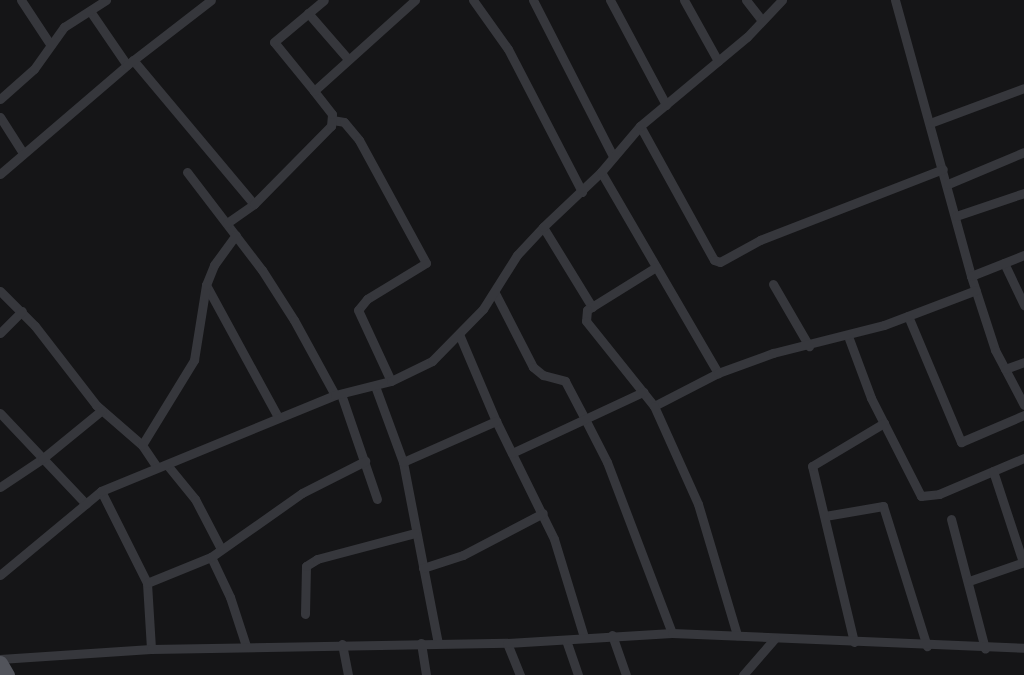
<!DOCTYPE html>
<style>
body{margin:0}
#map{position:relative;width:1024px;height:675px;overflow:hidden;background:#151517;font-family:Karla,sans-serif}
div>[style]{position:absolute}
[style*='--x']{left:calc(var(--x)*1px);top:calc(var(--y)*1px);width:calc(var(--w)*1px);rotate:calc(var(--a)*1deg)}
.minor>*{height:9px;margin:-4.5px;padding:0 4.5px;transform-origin:4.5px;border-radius:4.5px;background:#36373c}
.primary>*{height:15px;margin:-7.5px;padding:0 7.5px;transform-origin:7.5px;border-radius:7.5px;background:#52545b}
span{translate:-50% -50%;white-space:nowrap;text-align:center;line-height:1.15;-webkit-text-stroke:4.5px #101012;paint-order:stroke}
</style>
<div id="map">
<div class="minor">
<i style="--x:21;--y:0;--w:53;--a:56.6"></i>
<i style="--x:473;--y:0;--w:60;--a:54.5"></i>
<i style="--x:508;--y:49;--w:161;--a:62.6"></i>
<i style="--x:533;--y:0;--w:175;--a:62.9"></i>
<i style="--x:610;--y:0;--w:119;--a:61.9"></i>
<i style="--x:684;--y:0;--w:70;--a:60.9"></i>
<i style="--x:746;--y:0;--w:24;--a:52"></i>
<i style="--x:895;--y:0;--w:286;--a:74.6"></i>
<i style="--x:971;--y:276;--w:78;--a:72"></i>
<i style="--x:995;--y:350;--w:62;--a:62.2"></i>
<i style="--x:90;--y:11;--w:65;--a:55.6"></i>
<i style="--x:308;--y:13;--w:61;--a:49"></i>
<i style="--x:133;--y:60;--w:188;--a:50"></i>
<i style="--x:314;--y:91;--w:63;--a:-129.2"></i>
<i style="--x:274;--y:42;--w:65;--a:-40"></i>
<i style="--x:0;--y:99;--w:45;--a:-41.4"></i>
<i style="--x:34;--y:69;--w:52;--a:-54.5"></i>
<i style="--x:64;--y:27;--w:50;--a:-32.7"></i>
<i style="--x:0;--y:117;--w:43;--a:57.4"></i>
<i style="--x:332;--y:120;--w:12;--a:9"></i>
<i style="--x:344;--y:122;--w:23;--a:50"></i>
<i style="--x:359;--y:140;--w:140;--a:61.4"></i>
<i style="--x:426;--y:263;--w:69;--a:148.6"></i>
<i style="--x:367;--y:299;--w:14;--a:129"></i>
<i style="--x:358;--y:310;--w:78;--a:65.1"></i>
<i style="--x:930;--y:123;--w:100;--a:-20.4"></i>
<i style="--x:640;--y:126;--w:153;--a:61.1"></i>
<i style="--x:714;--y:260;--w:6;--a:18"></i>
<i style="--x:720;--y:262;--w:46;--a:-28.8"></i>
<i style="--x:760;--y:240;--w:196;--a:-21.2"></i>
<i style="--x:187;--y:172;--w:123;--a:52.6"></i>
<i style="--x:262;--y:270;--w:59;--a:57.4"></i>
<i style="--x:294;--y:320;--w:85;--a:61.3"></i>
<i style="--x:601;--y:172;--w:233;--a:59.8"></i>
<i style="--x:718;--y:373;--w:72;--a:152.7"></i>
<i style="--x:0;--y:174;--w:167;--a:-40.6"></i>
<i style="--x:127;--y:65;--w:106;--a:-37.7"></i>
<i style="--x:948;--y:184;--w:82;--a:-22.8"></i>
<i style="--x:956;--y:216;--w:72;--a:-18.7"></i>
<i style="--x:227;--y:223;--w:33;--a:-35"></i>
<i style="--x:254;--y:204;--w:110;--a:-45.4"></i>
<i style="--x:331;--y:126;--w:12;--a:-85"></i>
<i style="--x:332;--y:114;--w:29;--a:-128"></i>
<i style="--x:314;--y:91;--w:136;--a:-42"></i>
<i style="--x:543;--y:227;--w:94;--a:58.5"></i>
<i style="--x:1004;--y:263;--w:47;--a:64.5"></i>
<i style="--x:656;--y:267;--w:81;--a:148.1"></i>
<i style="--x:587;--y:310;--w:11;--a:95"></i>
<i style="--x:586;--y:321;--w:109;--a:51.3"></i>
<i style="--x:654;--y:406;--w:107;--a:65.8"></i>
<i style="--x:698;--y:504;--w:137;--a:73.4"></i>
<i style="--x:971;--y:276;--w:57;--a:-21.6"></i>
<i style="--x:773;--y:284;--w:72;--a:59.9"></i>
<i style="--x:206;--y:285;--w:150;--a:61.4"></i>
<i style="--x:0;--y:291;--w:49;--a:45"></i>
<i style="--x:35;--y:326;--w:100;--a:52.3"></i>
<i style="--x:96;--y:405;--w:61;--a:41"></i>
<i style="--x:142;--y:445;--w:27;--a:56"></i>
<i style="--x:495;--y:293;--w:83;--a:62.8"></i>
<i style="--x:533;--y:367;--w:13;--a:39"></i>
<i style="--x:543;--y:375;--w:23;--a:15"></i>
<i style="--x:565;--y:381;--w:43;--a:62.2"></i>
<i style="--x:585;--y:419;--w:48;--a:62.9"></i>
<i style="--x:607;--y:462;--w:183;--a:69.2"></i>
<i style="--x:908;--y:316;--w:137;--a:67.2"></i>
<i style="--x:961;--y:442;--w:69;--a:-23.2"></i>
<i style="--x:0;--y:333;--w:31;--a:-45"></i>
<i style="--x:459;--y:334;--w:95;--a:67"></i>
<i style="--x:496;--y:421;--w:131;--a:63.8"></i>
<i style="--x:554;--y:539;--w:102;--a:73"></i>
<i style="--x:848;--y:336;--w:66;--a:69.6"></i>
<i style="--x:871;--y:398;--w:110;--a:63"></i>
<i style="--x:921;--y:496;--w:18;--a:-6"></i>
<i style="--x:939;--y:494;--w:92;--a:-23"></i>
<i style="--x:1005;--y:369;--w:20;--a:-20"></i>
<i style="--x:718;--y:373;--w:59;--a:-20"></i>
<i style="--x:773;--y:353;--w:114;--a:-14.2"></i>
<i style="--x:884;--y:325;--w:98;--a:-20.8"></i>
<i style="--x:375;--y:386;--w:81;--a:69.8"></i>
<i style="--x:403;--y:462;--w:184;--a:79.1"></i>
<i style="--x:341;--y:394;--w:111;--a:71.1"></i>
<i style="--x:0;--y:413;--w:125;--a:46.6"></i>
<i style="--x:142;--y:445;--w:100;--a:-58.5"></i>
<i style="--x:194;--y:360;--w:76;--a:-80.9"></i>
<i style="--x:206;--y:285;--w:22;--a:-68"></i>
<i style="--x:214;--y:265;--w:37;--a:-54"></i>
<i style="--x:512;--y:453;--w:145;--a:-25"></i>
<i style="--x:403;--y:462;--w:102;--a:-23.8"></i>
<i style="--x:168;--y:466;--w:43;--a:50.7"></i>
<i style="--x:195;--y:499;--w:56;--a:62.5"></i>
<i style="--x:993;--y:471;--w:96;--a:71.8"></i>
<i style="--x:0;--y:487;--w:50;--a:-33.7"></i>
<i style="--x:42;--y:459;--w:77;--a:-39.2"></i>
<i style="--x:101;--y:491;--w:103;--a:63.4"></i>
<i style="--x:147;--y:583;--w:66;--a:86.5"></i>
<i style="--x:825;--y:516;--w:59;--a:-9.8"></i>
<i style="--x:883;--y:506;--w:147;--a:72.6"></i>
<i style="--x:951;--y:519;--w:134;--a:75.3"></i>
<i style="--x:211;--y:557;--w:44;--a:64.6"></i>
<i style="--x:230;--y:597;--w:52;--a:71.9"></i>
<i style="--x:423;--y:568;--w:42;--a:-18"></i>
<i style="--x:463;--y:555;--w:90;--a:-27.7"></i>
<i style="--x:0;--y:575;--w:131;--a:-39.7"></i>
<i style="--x:101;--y:491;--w:253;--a:-22.3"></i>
<i style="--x:335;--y:395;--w:58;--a:-14"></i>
<i style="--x:391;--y:381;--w:46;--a:-26"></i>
<i style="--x:432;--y:361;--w:73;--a:-45.6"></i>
<i style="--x:483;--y:309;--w:64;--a:-57.8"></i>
<i style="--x:517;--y:255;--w:38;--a:-47"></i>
<i style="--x:543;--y:227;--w:80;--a:-43.5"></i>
<i style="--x:601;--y:172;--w:60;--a:-49.7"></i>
<i style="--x:640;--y:126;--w:139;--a:-39.8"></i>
<i style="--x:747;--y:37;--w:51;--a:-46.6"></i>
<i style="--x:969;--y:581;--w:58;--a:-19.1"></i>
<i style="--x:147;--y:583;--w:69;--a:-22.1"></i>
<i style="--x:211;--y:557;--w:111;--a:-35.1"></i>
<i style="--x:302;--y:493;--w:71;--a:-26.9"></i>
<i style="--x:305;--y:614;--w:48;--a:-88.8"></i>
<i style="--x:306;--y:566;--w:13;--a:-32"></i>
<i style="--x:317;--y:559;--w:101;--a:-14.9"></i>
<i style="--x:612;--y:635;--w:42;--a:70.7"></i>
<i style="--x:566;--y:640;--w:37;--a:71"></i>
<i style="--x:854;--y:642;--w:181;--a:-103.4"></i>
<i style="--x:812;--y:466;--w:84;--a:-30.8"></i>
<i style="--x:421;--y:643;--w:32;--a:81"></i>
<i style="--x:507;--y:643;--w:35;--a:68"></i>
<i style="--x:342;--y:644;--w:32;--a:79"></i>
<i style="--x:0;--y:659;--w:151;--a:-3.8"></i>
<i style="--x:151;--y:649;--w:356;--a:-1"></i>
<i style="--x:507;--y:643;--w:165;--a:-3.5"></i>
<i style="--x:672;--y:633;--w:352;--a:2.4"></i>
<i style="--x:743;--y:675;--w:49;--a:-49.1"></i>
</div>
<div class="primary">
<i style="--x:0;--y:663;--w:14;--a:60"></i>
</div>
</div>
